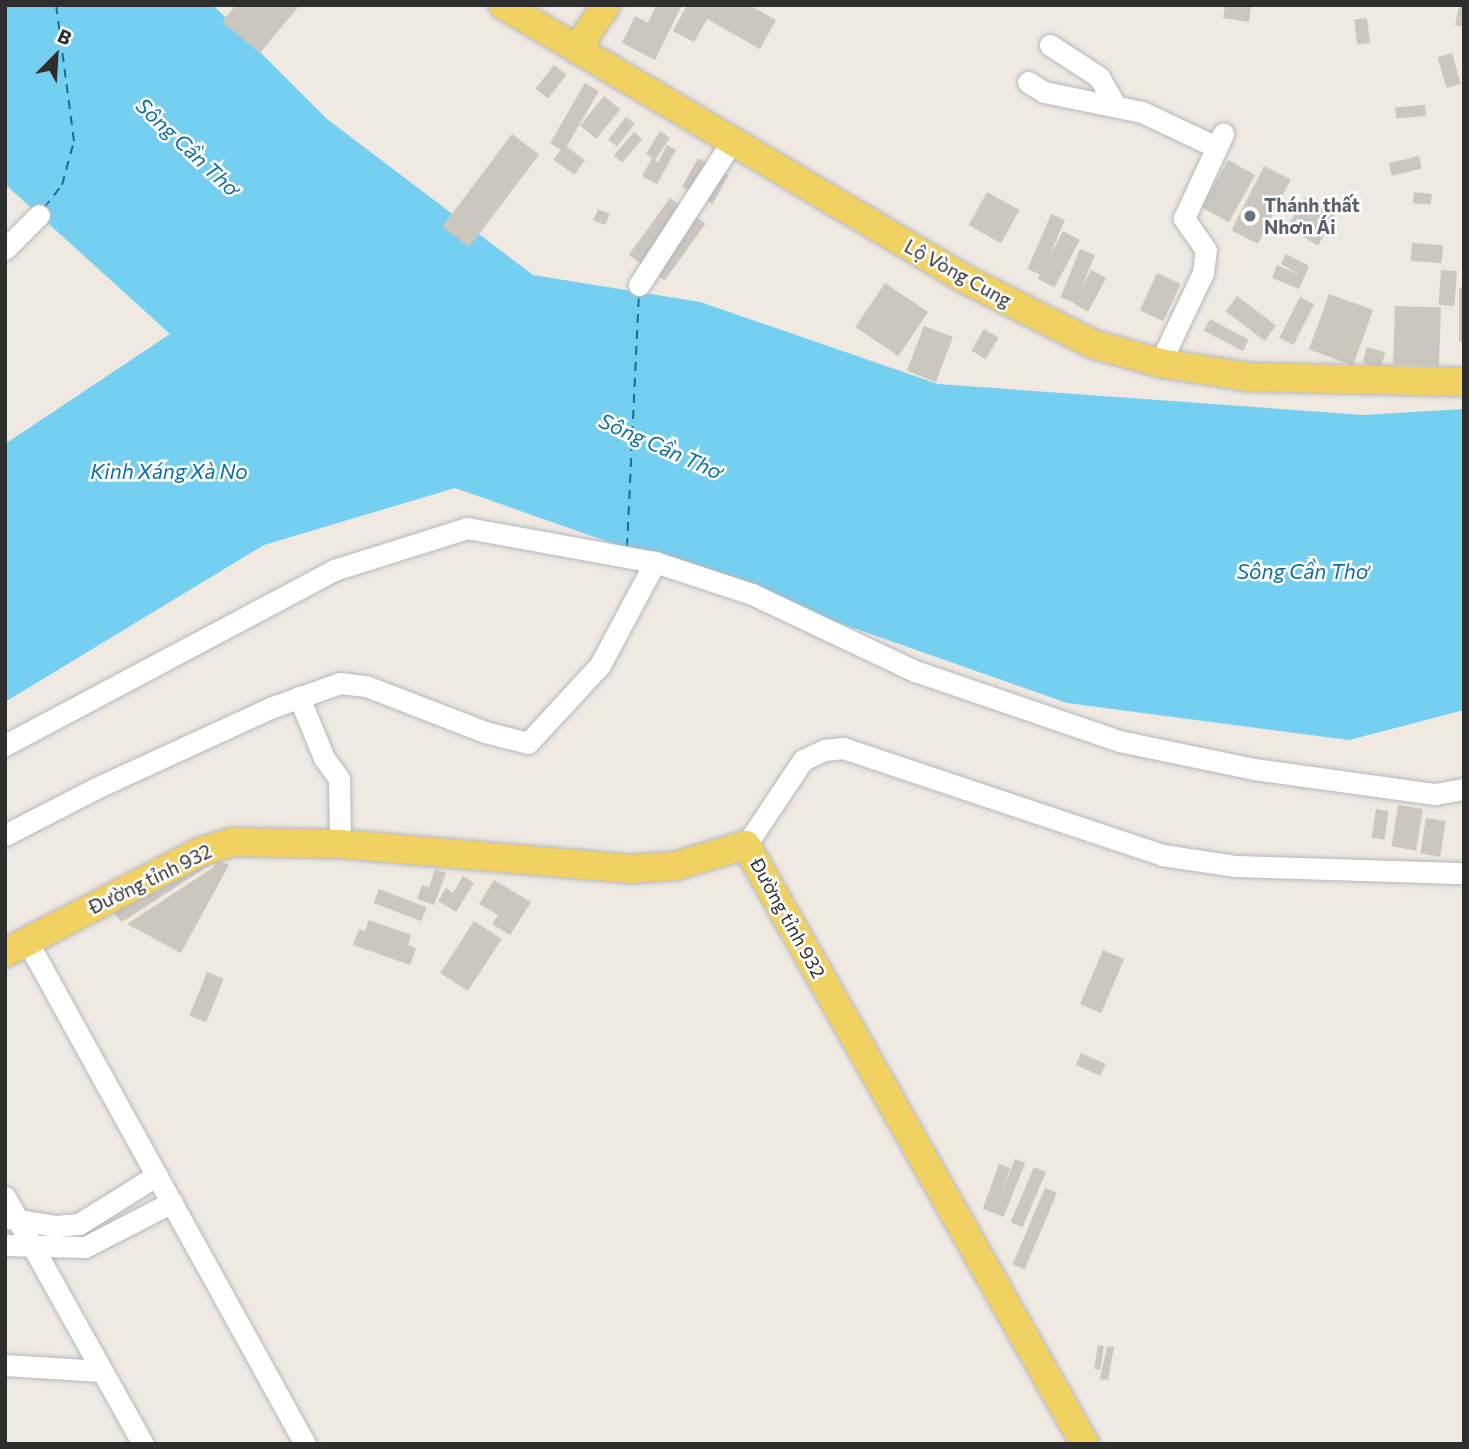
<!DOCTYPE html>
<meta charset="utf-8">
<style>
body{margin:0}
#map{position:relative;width:1469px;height:1449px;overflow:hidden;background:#efe9e1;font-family:Commissioner,sans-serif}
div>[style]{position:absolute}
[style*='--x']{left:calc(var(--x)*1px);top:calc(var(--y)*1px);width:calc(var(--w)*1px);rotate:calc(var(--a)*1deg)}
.water>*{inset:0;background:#75cff0}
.ferry>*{height:2px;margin-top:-1px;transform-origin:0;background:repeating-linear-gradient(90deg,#0d6fa3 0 9px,transparent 0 16px)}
.building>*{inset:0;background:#cbc7bf;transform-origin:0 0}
.roads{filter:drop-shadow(0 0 2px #b4b7c1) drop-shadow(0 0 2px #b4b7c1)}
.minor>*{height:21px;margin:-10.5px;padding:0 10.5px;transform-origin:10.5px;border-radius:10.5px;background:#fff}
.major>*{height:28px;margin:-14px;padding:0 14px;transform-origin:14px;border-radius:14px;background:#f2d163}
.dots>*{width:19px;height:19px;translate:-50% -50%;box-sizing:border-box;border:4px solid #fff;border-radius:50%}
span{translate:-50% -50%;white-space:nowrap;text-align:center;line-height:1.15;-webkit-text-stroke:5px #fff;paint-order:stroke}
.worship-label{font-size:19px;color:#5b616d;font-weight:700}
.left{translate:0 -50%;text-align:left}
.street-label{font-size:19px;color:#2e2e2e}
.water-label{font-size:21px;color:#0d6fa3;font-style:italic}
.frame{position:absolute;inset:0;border:7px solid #2e2e2e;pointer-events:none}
.north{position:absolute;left:21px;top:21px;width:70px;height:70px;-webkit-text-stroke:5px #fff;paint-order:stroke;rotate:24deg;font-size:19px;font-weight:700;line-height:28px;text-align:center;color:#2e2e2e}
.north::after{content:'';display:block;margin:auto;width:24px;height:32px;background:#2e2e2e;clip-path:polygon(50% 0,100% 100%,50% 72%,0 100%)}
</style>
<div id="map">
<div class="water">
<i style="clip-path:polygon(5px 5px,213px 5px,327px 119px,533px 275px,700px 302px,938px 384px,1363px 415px,1464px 409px,1464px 710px,1349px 740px,1067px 703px,455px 488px,264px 545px,5px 702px,5px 444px,170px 334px,5px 184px)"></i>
</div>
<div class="ferry">
<i style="--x:44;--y:208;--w:29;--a:-52"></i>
<i style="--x:62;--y:185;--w:46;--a:-74.7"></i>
<i style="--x:74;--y:141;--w:137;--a:-97.5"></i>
<i style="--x:627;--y:547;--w:253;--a:-87.3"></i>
</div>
<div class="building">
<i style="clip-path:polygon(236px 5px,300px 5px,260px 53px,222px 22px)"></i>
<i style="clip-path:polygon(656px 5px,682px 5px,655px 60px,622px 43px,635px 16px,648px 23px)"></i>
<i style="clip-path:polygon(687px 5px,749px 5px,776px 20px,760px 49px,707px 19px,694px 42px,673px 31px)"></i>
<i style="clip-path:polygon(1225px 5px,1251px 5px,1249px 22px,1223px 18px)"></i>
<i style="clip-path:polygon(1459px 6px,1464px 7px,1464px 27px,1455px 25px)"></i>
<i style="left:1367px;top:18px;width:25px;height:13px;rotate:83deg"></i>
<i style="left:1452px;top:53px;width:32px;height:15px;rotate:74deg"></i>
<i style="left:554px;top:65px;width:16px;height:30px;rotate:38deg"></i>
<i style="left:585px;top:83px;width:16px;height:70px;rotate:30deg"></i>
<i style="left:604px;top:96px;width:21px;height:38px;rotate:39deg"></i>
<i style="left:1425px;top:105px;width:11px;height:30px;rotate:85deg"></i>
<i style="left:626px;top:117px;width:11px;height:29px;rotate:38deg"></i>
<i style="clip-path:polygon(660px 131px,670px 138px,655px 160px,658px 162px,667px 145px,676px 150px,657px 184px,642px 176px,652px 158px,646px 154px)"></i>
<i style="left:634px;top:132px;width:11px;height:31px;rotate:41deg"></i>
<i style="left:512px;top:134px;width:34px;height:116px;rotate:37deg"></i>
<i style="left:564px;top:145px;width:26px;height:18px;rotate:36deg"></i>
<i style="left:1419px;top:156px;width:13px;height:31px;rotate:77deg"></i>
<i style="left:698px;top:158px;width:35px;height:33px;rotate:29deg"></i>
<i style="left:1228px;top:160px;width:31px;height:54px;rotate:29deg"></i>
<i style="left:1264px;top:166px;width:30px;height:72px;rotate:27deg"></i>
<i style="left:987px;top:192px;width:37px;height:38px;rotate:29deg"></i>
<i style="left:1414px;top:192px;width:18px;height:11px;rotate:6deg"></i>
<i style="left:670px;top:198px;width:44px;height:70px;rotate:36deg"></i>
<i style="left:1304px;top:198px;width:36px;height:34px;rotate:30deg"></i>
<i style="left:598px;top:209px;width:13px;height:12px;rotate:23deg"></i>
<i style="left:1051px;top:214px;width:15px;height:60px;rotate:23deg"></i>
<i style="left:1063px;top:231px;width:19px;height:54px;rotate:28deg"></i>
<i style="left:1412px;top:243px;width:31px;height:18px;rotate:4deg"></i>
<i style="left:1080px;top:249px;width:16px;height:52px;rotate:22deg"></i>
<i style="clip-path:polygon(1286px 254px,1309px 266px,1299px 289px,1272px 278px,1277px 265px,1300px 275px,1281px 264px)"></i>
<i style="left:1091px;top:270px;width:17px;height:38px;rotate:28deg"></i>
<i style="left:1441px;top:270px;width:16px;height:35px;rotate:4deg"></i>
<i style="left:1157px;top:273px;width:26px;height:41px;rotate:25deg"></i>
<i style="left:885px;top:283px;width:52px;height:53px;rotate:34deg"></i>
<i style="left:1459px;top:288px;width:5px;height:54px"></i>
<i style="left:1329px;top:294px;width:47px;height:59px;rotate:20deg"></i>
<i style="left:1237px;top:296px;width:49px;height:19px;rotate:37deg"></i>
<i style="left:1300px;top:297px;width:16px;height:46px;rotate:27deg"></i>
<i style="left:1395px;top:306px;width:46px;height:58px;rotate:2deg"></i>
<i style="left:1210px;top:319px;width:44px;height:13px;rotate:28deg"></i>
<i style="left:924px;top:326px;width:31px;height:48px;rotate:21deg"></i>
<i style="left:984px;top:329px;width:17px;height:25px;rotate:31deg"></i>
<i style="left:1367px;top:347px;width:19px;height:16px;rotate:16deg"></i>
<i style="left:1398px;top:805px;width:25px;height:42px;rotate:9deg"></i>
<i style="left:1376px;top:809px;width:13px;height:29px;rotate:9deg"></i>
<i style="left:1426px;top:818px;width:20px;height:36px;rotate:9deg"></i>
<i style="clip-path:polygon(204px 857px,208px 866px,122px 922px,108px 907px)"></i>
<i style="clip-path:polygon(217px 860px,229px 865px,181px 953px,127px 924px,214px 867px)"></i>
<i style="clip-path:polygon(435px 869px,446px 873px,434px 905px,417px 899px,422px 885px,429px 887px)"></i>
<i style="clip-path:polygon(463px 876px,474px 883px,456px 912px,438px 901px,446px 888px,453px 893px)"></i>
<i style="clip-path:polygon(494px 880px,531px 902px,510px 935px,492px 924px,498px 915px,479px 904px)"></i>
<i style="left:379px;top:889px;width:51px;height:15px;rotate:21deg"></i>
<i style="clip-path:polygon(369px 920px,411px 935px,408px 945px,416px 948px,410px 965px,353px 945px,359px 929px,365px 931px)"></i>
<i style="left:474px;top:921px;width:33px;height:62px;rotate:33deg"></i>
<i style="left:1103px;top:950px;width:23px;height:59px;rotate:23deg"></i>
<i style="left:207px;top:972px;width:18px;height:47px;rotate:22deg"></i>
<i style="left:1081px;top:1053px;width:27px;height:13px;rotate:24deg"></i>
<i style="left:1015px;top:1159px;width:11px;height:58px;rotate:22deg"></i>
<i style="left:999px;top:1164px;width:12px;height:48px;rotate:20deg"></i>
<i style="left:1034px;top:1167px;width:13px;height:60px;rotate:23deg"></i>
<i style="left:1045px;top:1188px;width:13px;height:83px;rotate:23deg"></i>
<i style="left:1098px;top:1345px;width:6px;height:24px;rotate:9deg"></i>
<i style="clip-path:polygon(1107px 1346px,1114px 1347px,1108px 1380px,1100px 1379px)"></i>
</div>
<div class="roads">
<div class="minor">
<i style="--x:1050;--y:45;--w:59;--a:33.1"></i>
<i style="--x:1099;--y:77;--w:34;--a:60"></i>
<i style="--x:1028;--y:82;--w:19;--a:32"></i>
<i style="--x:1044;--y:92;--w:100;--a:11.5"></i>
<i style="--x:1142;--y:112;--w:82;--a:25.3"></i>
<i style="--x:5;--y:249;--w:48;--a:-45"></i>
<i style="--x:639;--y:285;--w:171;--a:-57.1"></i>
<i style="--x:1160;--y:363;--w:100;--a:-64.5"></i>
<i style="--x:1203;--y:273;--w:23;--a:-83"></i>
<i style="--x:1206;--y:250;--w:39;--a:-125"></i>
<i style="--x:1184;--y:218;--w:93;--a:-65.1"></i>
<i style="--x:299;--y:697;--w:66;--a:67.7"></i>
<i style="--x:324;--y:758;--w:26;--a:54"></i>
<i style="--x:339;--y:779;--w:65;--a:89.1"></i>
<i style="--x:5;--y:745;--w:373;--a:-28"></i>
<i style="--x:334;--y:570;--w:139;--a:-17.5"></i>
<i style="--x:467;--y:528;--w:191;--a:10.3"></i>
<i style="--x:655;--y:562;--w:102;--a:18.3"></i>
<i style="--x:752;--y:594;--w:180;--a:25.3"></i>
<i style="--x:915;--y:671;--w:216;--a:18.9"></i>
<i style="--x:1119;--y:741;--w:138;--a:11.7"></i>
<i style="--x:1254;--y:769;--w:183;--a:7.9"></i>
<i style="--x:1435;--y:794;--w:29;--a:-10"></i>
<i style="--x:5;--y:835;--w:100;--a:-27.3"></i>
<i style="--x:94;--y:789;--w:194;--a:-24.7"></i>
<i style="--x:270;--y:708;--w:74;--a:-19.7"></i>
<i style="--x:340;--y:683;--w:26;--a:7"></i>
<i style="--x:366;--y:686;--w:128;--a:21.1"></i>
<i style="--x:485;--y:732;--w:44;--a:14.3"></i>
<i style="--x:528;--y:743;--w:106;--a:-47.3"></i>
<i style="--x:600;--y:665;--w:117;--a:-61.9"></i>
<i style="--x:746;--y:845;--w:102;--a:-56.2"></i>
<i style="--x:803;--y:760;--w:23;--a:-25"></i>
<i style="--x:824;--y:750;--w:19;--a:-6"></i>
<i style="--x:843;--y:748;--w:336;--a:18.5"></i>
<i style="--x:1162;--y:855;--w:75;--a:8.5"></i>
<i style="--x:1236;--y:866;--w:228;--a:1.8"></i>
<i style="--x:27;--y:941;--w:575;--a:61.07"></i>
<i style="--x:5;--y:1197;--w:283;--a:60.8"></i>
<i style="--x:7;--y:1218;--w:50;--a:9.3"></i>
<i style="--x:56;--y:1226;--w:23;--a:-5"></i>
<i style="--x:79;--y:1224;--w:92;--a:-32.1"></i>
<i style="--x:5;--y:1245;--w:80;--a:1.4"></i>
<i style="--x:85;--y:1247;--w:98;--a:-27.3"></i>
<i style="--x:5;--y:1365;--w:97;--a:3.5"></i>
</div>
<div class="major">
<i style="--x:503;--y:5;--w:537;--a:30.67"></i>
<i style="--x:965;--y:279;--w:144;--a:26.9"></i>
<i style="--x:1093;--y:344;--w:70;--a:15.8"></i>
<i style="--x:1160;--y:363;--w:89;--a:9"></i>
<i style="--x:1248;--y:377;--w:216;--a:1.3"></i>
<i style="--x:577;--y:49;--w:53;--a:-56.6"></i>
<i style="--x:5;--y:953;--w:220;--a:-27.4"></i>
<i style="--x:200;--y:852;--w:34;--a:-17"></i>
<i style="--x:232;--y:842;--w:108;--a:1.1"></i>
<i style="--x:340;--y:844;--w:290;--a:4.9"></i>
<i style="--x:629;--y:869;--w:46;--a:-3.7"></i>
<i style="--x:675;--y:866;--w:74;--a:-16.5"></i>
<i style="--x:746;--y:845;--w:688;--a:60.49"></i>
</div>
</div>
<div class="dots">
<i style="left:1250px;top:216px;background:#6b7280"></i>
</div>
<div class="worship-label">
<span class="left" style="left:1264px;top:216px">Thánh thất<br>Nhơn Ái</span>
</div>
<div class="street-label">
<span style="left:958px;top:273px;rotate:29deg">Lộ Vòng Cung</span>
<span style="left:150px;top:879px;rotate:-26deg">Đường tỉnh 932</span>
<span style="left:788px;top:918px;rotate:61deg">Đường tỉnh 932</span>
</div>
<div class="water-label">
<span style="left:188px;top:147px;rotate:43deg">Sông Cần Thơ</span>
<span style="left:661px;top:446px;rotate:24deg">Sông Cần Thơ</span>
<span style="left:169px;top:471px">Kinh Xáng Xà No</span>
<span style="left:1303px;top:571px">Sông Cần Thơ</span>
</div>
<div class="frame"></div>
<div class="north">B</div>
</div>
